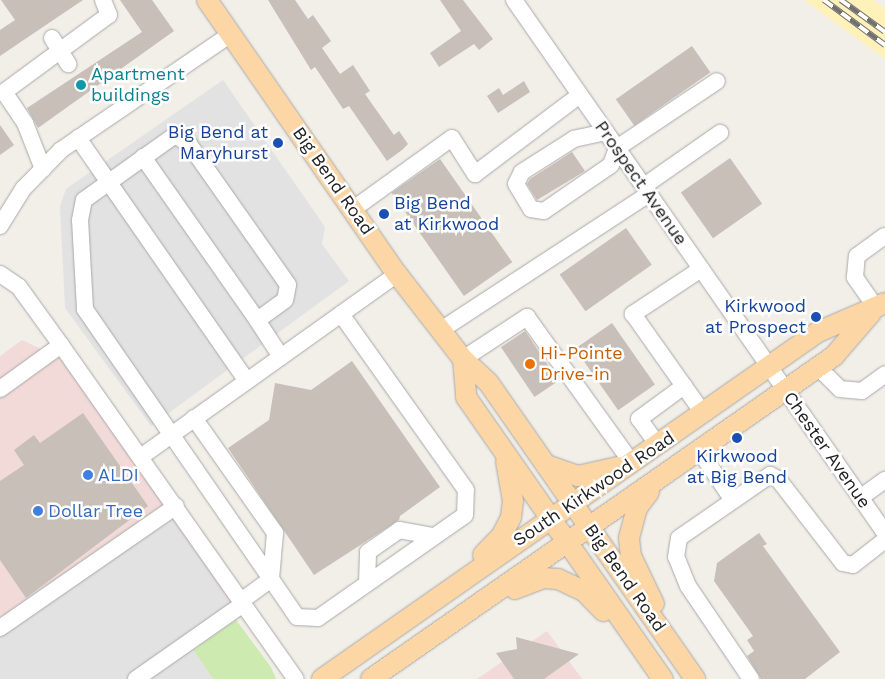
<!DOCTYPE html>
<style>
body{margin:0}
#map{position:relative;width:885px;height:679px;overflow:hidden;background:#f2efe9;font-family:"Work Sans",sans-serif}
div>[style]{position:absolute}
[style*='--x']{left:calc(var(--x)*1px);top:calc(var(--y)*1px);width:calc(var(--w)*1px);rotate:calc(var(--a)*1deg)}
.commercial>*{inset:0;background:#f2dad9}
.grass>*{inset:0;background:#cdebb0}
.sand>*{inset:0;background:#fff1ba}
.parking>*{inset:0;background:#e2e2e2}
.building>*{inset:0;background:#c7bfb8;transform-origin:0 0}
.roads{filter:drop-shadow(0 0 1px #a9a9a9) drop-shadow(0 0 1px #a9a9a9)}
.minor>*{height:16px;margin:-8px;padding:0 8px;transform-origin:8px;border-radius:8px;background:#fff}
.major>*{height:20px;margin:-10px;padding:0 10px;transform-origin:10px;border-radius:10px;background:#fcd6a4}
.rail>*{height:5.5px;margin-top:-2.75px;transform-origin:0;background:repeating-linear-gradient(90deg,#fff 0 11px,#707070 0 22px);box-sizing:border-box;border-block:1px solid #707070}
.dots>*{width:14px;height:14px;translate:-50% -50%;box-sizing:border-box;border:2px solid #fff;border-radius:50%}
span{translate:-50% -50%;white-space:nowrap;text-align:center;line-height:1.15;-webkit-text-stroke:5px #fff;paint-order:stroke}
.culture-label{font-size:18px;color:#0d838f}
.left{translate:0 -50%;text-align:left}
.transit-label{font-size:18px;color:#164399}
.right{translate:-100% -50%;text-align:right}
.street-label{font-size:18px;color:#222}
.food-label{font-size:18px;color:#c56008}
.shop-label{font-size:18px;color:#366cbe}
</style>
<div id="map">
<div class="commercial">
<i style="clip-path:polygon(22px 340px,62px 359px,242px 611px,0 679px,0 356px)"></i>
<i style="clip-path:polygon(547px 631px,582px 679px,477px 679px)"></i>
</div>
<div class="grass">
<i style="clip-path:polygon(236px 620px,271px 667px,276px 679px,213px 679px,193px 650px)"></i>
</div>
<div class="sand">
<i style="clip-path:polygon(804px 0,873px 0,885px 8px,885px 59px)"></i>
</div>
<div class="parking">
<i style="clip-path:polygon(223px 80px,325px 227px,322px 244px,349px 281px,151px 426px,65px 308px,60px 206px,66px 189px)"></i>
<i style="clip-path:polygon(163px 505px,240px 617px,193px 650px,213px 679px,0 679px,0 617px)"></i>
</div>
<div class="building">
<i style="clip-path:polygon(1px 0,83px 0,0 56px,0 30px,15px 20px)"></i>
<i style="clip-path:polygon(120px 0,152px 0,174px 31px,38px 128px,27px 108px,142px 32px)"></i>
<i style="clip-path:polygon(268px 0,295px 0,308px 19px,313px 15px,331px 41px,322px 48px,340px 74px,353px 65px,370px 91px,365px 94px,394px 135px,399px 131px,408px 144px,402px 150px,387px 161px,349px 106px,343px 109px,315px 67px,311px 70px)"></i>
<i style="clip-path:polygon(440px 0,463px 0,493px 39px,479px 50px,474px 44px,439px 67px,430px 53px,461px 31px)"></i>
<i style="left:692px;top:46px;width:32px;height:93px;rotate:55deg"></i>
<i style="clip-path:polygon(524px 81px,530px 92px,498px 113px,487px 96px,499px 88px,503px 95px)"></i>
<i style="clip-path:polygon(0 125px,14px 145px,0 155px)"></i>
<i style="clip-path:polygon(572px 152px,585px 171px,537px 200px,527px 184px,530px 179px)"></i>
<i style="left:730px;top:158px;width:56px;height:60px;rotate:55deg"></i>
<i style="left:440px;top:159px;width:126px;height:59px;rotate:55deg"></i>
<i style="left:626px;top:228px;width:45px;height:81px;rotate:55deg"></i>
<i style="left:612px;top:323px;width:75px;height:45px;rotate:55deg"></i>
<i style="left:525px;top:331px;width:60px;height:29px;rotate:56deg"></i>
<i style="clip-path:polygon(352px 361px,440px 487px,400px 516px,399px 520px,314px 575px,228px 448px,269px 420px,275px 383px,311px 390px)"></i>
<i style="clip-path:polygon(83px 413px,148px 506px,26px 598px,0 560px,0 481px,24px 465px,14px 450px,34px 435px,40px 443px)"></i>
<i style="clip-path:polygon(759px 533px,767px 544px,763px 546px,840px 652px,805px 679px,761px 679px,747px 656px,754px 651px,747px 640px,753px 636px,714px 581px,717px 563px)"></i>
<i style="clip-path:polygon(516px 637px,579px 654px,544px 679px,514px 679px,496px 653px,517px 649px)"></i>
</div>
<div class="roads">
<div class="minor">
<i style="--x:514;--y:0;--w:649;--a:55.16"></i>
<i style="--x:52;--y:38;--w:31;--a:58"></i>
<i style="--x:606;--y:132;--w:33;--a:168"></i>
<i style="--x:574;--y:139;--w:62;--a:147.6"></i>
<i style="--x:522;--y:172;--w:13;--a:117"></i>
<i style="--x:516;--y:184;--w:29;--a:59"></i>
<i style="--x:531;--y:209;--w:13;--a:9"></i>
<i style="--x:544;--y:211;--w:81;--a:-34.5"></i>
<i style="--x:611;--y:165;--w:18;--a:-71"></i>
<i style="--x:617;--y:148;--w:120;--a:-33.8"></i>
<i style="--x:78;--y:138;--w:296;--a:55.2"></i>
<i style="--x:143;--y:157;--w:199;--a:55"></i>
<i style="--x:43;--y:169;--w:49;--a:-111.4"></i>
<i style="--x:25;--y:123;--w:37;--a:-124"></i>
<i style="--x:4;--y:92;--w:130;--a:-36.3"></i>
<i style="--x:109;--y:15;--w:16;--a:-112"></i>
<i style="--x:644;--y:186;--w:93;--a:-34.9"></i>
<i style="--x:352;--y:210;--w:123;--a:-35.8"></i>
<i style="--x:452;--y:138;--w:43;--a:57.4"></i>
<i style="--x:475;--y:174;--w:131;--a:-37"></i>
<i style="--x:0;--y:226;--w:44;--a:-58.1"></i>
<i style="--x:23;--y:189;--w:54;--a:-45.7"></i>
<i style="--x:61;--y:150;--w:206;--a:-34.3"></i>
<i style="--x:701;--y:269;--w:82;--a:146.5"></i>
<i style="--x:633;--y:314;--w:121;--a:54.7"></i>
<i style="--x:0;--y:274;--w:23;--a:34"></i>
<i style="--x:19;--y:287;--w:72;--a:54.1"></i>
<i style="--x:61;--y:345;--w:408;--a:54.9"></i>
<i style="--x:877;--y:309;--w:39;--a:-125"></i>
<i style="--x:855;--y:277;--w:21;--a:-85"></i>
<i style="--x:857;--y:256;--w:34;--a:-36"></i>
<i style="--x:441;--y:330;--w:249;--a:-33.2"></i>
<i style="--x:463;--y:359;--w:77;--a:-33.3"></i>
<i style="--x:527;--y:317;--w:180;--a:54.3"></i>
<i style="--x:818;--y:367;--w:31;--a:45"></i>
<i style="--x:840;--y:389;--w:22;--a:5"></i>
<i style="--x:862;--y:391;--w:29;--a:-36"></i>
<i style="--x:0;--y:389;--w:75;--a:-35.8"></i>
<i style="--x:194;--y:418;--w:141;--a:54.8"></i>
<i style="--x:275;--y:533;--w:46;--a:95"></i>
<i style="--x:658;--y:445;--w:32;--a:-126"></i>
<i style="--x:639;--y:419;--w:56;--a:-36.3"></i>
<i style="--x:699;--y:450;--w:59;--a:56"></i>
<i style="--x:142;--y:456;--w:313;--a:-35.5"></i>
<i style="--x:860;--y:498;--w:31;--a:-36"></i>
<i style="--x:271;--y:579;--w:328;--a:-124.6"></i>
<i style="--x:85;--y:309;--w:89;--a:-93.2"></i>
<i style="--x:80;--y:220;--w:20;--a:-79"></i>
<i style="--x:84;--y:200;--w:112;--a:-35.5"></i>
<i style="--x:175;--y:135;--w:17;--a:33"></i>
<i style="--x:189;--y:144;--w:172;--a:54.9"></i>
<i style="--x:288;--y:285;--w:15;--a:101"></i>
<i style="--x:285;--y:300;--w:34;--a:144"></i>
<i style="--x:257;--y:320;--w:44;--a:57"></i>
<i style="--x:367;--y:583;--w:31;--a:-88"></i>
<i style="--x:368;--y:552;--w:38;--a:-35"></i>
<i style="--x:399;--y:530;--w:35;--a:10"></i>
<i style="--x:241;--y:601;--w:37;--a:-36"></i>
<i style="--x:271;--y:579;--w:46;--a:55.6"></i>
<i style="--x:297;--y:617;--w:21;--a:3"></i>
<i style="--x:318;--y:618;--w:179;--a:-35"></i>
<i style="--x:465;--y:515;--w:25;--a:-88"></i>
<i style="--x:466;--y:490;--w:216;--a:-125.4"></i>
<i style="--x:0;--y:628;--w:214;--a:-34.7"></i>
<i style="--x:136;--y:679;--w:131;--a:-35"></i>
<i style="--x:751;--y:679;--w:112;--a:-124.1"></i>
<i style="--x:688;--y:586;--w:31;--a:-112"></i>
<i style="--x:676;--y:557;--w:19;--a:-81"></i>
<i style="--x:679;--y:538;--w:111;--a:-34.7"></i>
<i style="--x:770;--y:475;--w:9;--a:27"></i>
<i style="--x:778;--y:479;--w:106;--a:52.3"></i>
<i style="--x:843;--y:563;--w:10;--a:11"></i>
<i style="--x:853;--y:565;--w:41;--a:-38"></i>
</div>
<div class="major">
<i style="--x:207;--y:0;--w:333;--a:55.3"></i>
<i style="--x:397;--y:274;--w:108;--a:52.2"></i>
<i style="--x:463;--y:359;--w:34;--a:43"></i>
<i style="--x:488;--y:382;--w:362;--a:55.1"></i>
<i style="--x:463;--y:359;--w:38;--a:85"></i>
<i style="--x:466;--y:397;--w:344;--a:55.1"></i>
<i style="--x:546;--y:465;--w:34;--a:19"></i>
<i style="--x:578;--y:476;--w:41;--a:-12.7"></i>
<i style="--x:649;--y:492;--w:20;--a:127"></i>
<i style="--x:637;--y:508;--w:31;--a:105"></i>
<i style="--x:629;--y:538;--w:18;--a:84"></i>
<i style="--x:631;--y:556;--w:53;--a:64.4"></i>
<i style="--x:483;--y:555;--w:28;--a:-46"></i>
<i style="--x:502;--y:535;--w:20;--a:-63"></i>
<i style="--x:511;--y:517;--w:16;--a:-83"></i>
<i style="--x:513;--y:501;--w:40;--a:-100"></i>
<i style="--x:515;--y:589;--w:30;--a:-21"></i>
<i style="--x:543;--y:578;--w:15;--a:4"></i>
<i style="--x:558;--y:579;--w:29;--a:25"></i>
<i style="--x:584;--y:591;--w:28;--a:46"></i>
<i style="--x:322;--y:679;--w:605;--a:-34.98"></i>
<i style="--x:818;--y:332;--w:73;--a:-23.4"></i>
<i style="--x:371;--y:679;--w:565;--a:-34.9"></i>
<i style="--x:834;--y:356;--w:57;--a:-49.3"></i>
</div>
</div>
<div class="rail">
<i style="--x:824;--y:0;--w:76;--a:36.4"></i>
<i style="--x:841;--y:0;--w:54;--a:36"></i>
</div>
<div class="dots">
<i style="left:81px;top:85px;background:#0f9aa8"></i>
<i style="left:278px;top:143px;background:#1a4fb4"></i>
<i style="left:384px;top:214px;background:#1a4fb4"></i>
<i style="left:816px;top:317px;background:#1a4fb4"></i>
<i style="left:530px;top:364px;background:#e8710a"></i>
<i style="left:737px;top:438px;background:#1a4fb4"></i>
<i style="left:88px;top:475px;background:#3f7fe0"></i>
<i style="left:38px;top:511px;background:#3f7fe0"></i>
</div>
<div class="culture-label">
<span class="left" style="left:91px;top:85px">Apartment<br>buildings</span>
</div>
<div class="transit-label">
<span class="right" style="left:268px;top:143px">Big Bend at<br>Maryhurst</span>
<span class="left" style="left:394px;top:214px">Big Bend<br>at Kirkwood</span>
<span class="right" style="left:806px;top:317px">Kirkwood<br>at Prospect</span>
<span style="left:737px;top:467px">Kirkwood<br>at Big Bend</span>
</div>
<div class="street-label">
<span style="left:333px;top:181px;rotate:55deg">Big Bend Road</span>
<span style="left:641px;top:183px;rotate:55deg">Prospect Avenue</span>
<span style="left:827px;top:450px;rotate:55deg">Chester Avenue</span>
<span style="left:594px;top:489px;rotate:-34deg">South Kirkwood Road</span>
<span style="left:625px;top:578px;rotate:55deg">Big Bend Road</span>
</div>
<div class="food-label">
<span class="left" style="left:540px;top:364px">Hi-Pointe<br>Drive-in</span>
</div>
<div class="shop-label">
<span class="left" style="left:98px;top:475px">ALDI</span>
<span class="left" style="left:48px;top:511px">Dollar Tree</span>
</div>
</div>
